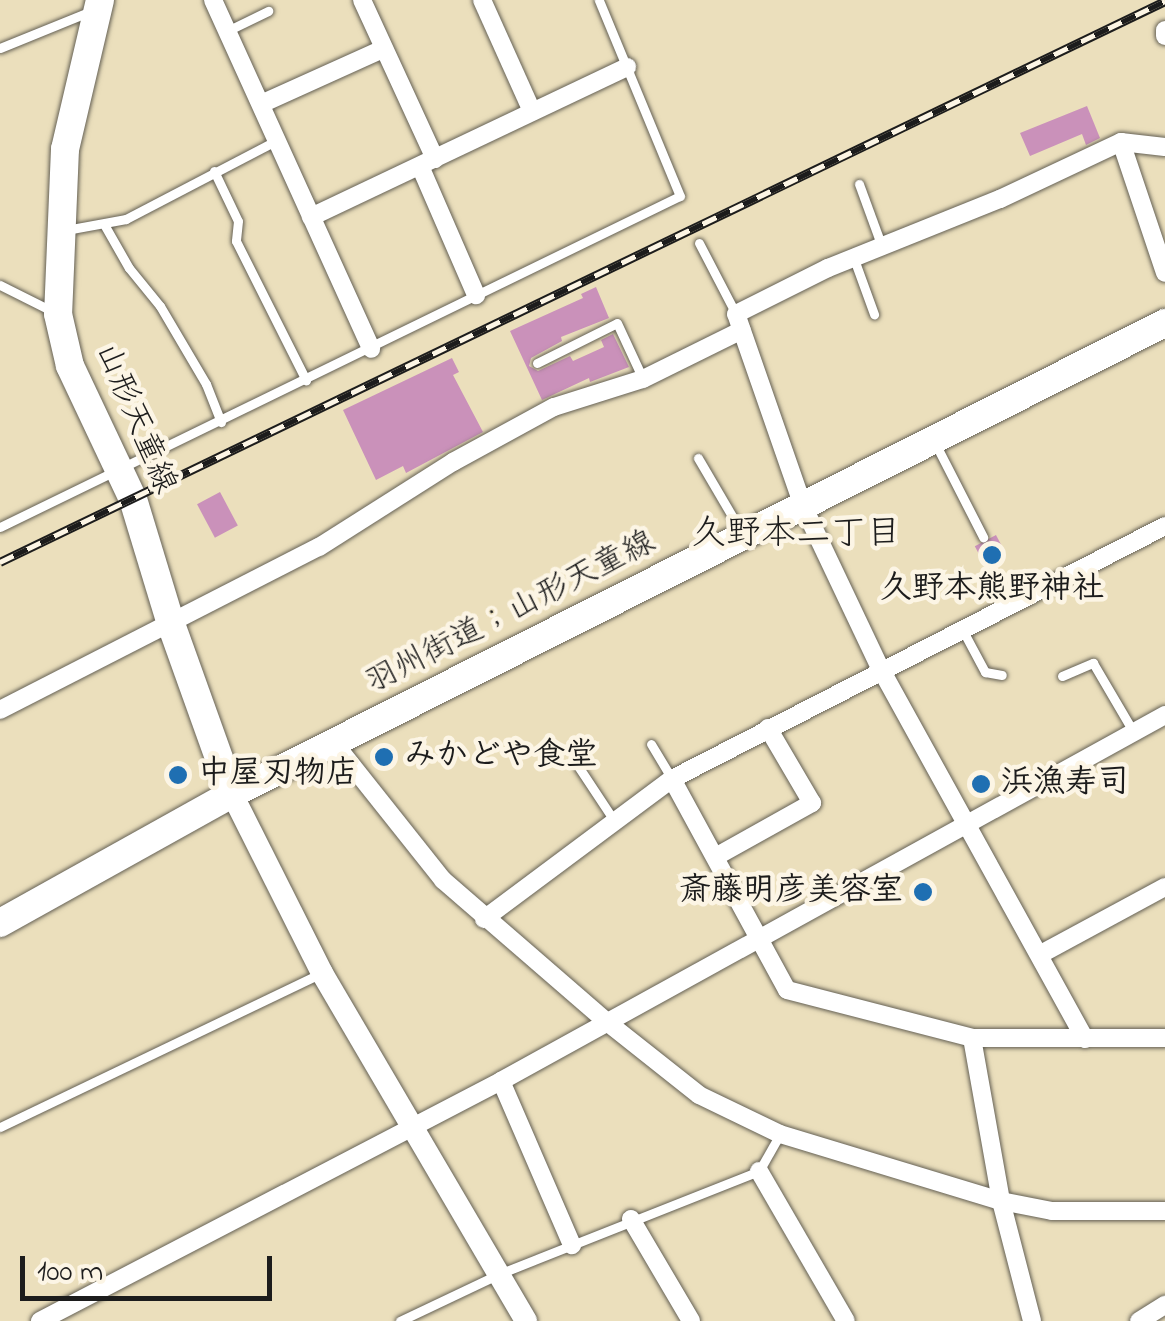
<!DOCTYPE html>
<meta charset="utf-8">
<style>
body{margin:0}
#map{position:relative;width:1165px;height:1321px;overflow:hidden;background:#ebdfbc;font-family:"Indie Flower","Klee One",sans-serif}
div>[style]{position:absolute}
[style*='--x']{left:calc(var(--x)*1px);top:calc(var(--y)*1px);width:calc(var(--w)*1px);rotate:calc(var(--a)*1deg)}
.building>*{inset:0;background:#ca91ba;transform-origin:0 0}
.roads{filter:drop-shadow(0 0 2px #646054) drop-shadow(0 0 2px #646054)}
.service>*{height:9px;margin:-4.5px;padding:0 4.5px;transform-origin:4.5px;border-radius:4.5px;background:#fff}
.minor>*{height:18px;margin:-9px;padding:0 9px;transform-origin:9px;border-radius:9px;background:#fff}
.tertiary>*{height:22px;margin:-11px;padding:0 11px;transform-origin:11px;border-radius:11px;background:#fff}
.primary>*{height:28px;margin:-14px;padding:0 14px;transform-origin:14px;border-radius:14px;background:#fff}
.rail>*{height:9px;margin-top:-4.5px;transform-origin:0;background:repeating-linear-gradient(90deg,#fcf5e5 0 15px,#1c1c1c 0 30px);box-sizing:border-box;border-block:2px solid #1c1c1c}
.dots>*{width:28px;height:28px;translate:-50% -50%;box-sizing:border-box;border:5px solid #fcf5e5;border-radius:50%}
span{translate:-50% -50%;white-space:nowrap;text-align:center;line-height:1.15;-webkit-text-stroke:9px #fcf5e5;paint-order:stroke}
.street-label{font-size:32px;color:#1c1c1c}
.poi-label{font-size:32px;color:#1c1c1c;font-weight:700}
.left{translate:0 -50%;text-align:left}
.right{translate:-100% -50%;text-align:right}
.neighbourhood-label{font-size:35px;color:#1c1c1c}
.scale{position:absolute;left:20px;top:1256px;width:252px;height:45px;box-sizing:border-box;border:5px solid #1c1c1c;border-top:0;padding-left:12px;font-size:30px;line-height:35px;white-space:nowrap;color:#1c1c1c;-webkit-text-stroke:8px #fcf5e5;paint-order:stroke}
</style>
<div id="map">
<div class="building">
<i style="clip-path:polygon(1087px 106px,1100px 138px,1086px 145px,1082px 134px,1030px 156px,1020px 133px)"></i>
<i style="clip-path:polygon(596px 287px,609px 318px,561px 337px,562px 341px,531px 358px,529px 366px,538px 371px,570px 356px,573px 361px,604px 347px,601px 340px,613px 334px,629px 367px,590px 382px,589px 378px,542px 400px,510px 331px,583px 298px,581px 294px)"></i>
<i style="clip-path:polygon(452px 358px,459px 372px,453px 375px,483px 432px,406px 473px,403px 466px,376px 480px,343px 410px)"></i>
<i style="left:220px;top:492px;width:38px;height:26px;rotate:62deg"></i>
<i style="left:996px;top:535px;width:17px;height:24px;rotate:62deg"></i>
</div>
<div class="roads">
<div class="service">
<i style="--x:227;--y:31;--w:46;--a:-26"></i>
<i style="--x:0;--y:48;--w:98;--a:-22.1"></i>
<i style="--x:214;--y:171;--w:55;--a:64.4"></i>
<i style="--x:238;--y:221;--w:20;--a:96"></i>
<i style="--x:236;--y:241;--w:156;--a:63.3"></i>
<i style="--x:859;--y:184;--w:67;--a:69.9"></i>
<i style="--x:105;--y:226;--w:48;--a:60.3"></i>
<i style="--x:129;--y:268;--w:49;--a:50.8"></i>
<i style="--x:160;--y:306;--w:91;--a:59.5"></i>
<i style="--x:206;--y:384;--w:41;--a:68.5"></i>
<i style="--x:66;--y:230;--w:61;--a:-10.4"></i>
<i style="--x:126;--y:219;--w:170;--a:-27.6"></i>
<i style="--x:699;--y:243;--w:80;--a:62.5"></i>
<i style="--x:854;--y:259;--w:59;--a:70"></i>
<i style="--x:0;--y:285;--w:63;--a:26.6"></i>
<i style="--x:537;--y:363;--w:89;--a:-26.6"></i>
<i style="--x:617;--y:323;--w:62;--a:65.1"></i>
<i style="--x:935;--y:443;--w:106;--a:62.9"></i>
<i style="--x:698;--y:458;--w:87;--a:59.6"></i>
<i style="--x:0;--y:527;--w:756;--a:-25.96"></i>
<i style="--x:680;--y:196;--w:212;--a:-112.5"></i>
<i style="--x:962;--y:629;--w:49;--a:61.9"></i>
<i style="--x:985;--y:672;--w:17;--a:10"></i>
<i style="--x:1062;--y:676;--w:34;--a:-23"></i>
<i style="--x:1093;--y:663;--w:81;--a:59.6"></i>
<i style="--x:651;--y:744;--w:41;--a:59"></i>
<i style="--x:578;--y:766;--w:67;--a:56.5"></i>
<i style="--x:0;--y:1127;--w:354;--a:-25.6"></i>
<i style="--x:400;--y:1321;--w:110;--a:-25.4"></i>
<i style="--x:499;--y:1274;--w:280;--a:-21.6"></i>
<i style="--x:759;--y:1171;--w:43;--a:-60.4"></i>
</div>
<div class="minor">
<i style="--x:213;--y:0;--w:383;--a:65.6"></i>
<i style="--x:362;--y:0;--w:175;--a:65.3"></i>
<i style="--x:482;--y:0;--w:122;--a:65.8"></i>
<i style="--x:1165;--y:30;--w:6;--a:90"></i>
<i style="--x:261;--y:104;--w:134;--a:-24.3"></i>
<i style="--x:1121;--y:142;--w:44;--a:6.5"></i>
<i style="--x:420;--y:166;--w:141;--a:66.5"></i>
<i style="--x:311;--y:217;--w:350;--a:-25.4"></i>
<i style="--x:0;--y:710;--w:358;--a:-27.1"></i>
<i style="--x:319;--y:547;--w:159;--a:-32.4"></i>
<i style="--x:453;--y:462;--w:115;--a:-28.6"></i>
<i style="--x:554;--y:407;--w:93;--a:-17.5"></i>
<i style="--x:643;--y:379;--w:110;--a:-26.3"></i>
<i style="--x:334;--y:743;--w:175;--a:51.5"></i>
<i style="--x:443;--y:880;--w:217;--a:40.9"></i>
<i style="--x:607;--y:1022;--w:117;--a:38.4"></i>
<i style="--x:699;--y:1095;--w:90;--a:25.7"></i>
<i style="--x:780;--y:1134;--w:231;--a:16.9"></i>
<i style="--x:1001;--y:1201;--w:52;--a:11.1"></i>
<i style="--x:1052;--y:1211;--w:113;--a:0"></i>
<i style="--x:672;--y:779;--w:240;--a:61.4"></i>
<i style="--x:787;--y:990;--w:191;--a:14.5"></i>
<i style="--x:972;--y:1038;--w:193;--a:0"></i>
<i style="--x:717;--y:856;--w:109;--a:-29.2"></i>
<i style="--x:812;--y:803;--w:87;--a:-120.4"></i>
<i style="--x:484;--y:919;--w:234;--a:-36.7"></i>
<i style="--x:672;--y:779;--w:554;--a:-27.17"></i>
<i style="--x:1041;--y:954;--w:141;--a:-28.4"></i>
<i style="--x:972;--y:1038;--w:166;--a:79.9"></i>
<i style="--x:1001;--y:1201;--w:124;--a:75.5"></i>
<i style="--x:1085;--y:1039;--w:422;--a:-118.9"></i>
<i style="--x:881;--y:670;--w:182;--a:-115.4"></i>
<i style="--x:803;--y:506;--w:203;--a:-109.2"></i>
<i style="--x:736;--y:314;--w:103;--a:-26.6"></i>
<i style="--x:828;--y:268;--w:185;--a:-21.9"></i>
<i style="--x:1000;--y:199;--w:134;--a:-25.2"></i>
<i style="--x:1121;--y:142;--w:138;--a:71.4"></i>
<i style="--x:501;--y:1081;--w:179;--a:66.6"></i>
<i style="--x:759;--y:1171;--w:173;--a:59.9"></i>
<i style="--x:631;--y:1219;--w:118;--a:59.5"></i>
<i style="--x:40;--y:1321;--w:520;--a:-27.5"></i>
<i style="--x:501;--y:1081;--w:758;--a:-28.86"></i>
<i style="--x:1139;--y:1321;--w:31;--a:-32"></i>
</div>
<div class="tertiary">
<i style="--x:232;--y:794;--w:200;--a:63.3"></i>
<i style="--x:322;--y:973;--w:403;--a:59.6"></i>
</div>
<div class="primary">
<i style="--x:100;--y:0;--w:153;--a:103.2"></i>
<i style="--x:65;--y:149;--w:165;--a:92.4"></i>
<i style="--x:58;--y:314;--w:53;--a:77"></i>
<i style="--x:70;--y:366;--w:147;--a:64.7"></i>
<i style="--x:133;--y:499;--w:131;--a:73.1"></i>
<i style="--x:171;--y:624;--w:181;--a:70.3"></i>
<i style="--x:0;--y:923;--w:265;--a:-29.1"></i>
<i style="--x:232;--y:794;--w:1045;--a:-26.79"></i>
</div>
</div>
<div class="rail">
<i style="--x:0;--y:562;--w:1293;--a:-25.71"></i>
</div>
<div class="dots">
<i style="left:992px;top:555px;background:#1f6fb2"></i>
<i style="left:384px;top:757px;background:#1f6fb2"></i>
<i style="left:178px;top:775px;background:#1f6fb2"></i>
<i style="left:981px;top:784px;background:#1f6fb2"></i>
<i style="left:923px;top:892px;background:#1f6fb2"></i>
</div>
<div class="street-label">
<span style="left:134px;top:419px;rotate:67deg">山形天童線</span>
<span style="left:511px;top:614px;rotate:-27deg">羽州街道；山形天童線</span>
</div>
<div class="poi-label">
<span style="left:992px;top:590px">久野本熊野神社</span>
<span class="left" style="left:404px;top:757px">みかどや食堂</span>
<span class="left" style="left:198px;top:775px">中屋刃物店</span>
<span class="left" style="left:1001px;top:784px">浜漁寿司</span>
<span class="right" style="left:903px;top:892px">斎藤明彦美容室</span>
</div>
<div class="neighbourhood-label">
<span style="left:796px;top:535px">久野本二丁目</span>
</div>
<div class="scale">100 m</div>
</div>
